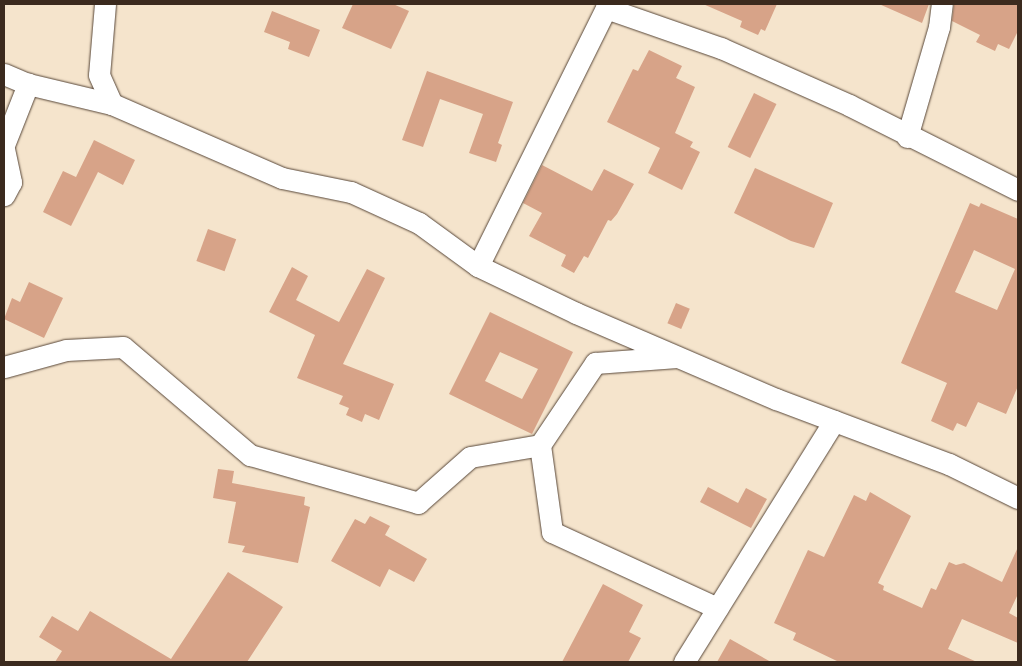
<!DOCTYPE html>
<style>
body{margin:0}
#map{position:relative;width:1022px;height:666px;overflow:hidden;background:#f5e4cc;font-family:Caveat,sans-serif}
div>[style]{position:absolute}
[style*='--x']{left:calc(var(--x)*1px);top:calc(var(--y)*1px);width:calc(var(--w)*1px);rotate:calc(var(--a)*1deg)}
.building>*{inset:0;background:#d7a388;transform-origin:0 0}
.roads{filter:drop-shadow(0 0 1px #574638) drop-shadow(0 0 1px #574638)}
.minor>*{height:21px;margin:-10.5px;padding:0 10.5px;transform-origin:10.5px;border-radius:10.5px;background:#fff}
span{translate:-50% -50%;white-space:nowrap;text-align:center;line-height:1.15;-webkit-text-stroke:4.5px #fbf7ec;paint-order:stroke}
.frame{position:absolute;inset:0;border:5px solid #3b2a1e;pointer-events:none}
</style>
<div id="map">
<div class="building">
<i style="clip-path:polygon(353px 4px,393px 4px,409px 11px,391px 49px,342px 28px)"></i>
<i style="clip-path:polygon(703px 4px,777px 4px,765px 31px,761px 29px,758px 35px,740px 27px,742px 21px)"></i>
<i style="clip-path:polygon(879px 4px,929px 4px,922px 23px)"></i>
<i style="clip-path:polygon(954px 4px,1018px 4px,1018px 31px,1009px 49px,998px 44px,995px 51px,976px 42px,980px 35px,952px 21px)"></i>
<i style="clip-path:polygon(272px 11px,320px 30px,309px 57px,288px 49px,290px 42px,264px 32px)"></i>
<i style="clip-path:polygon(649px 50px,682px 66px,676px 78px,695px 87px,675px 133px,693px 142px,690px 147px,700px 152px,682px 190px,648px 173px,660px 148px,607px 122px,633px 69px,638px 71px)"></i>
<i style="clip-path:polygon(427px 71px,513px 102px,498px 143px,502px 145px,496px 162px,469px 153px,483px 114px,440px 99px,423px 147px,402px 140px)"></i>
<i style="left:754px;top:93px;width:25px;height:60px;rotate:26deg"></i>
<i style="clip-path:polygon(94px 140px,135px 160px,123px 185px,98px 172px,71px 226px,43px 212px,63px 171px,76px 177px)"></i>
<i style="clip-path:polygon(542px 165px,592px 191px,604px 169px,634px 184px,617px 214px,611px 221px,608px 220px,588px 258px,584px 256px,574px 273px,561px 266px,566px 255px,529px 236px,542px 213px,523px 203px)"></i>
<i style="clip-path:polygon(755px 168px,833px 203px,814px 248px,791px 241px,734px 213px)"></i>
<i style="clip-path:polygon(evenodd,970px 203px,979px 207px,981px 203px,1018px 219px,1018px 386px,1006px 414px,978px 402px,966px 427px,957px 423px,953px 431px,931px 421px,947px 383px,901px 363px,970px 203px,974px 250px,1015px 269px,997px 310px,955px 292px,974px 250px)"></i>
<i style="left:208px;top:229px;width:30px;height:34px;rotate:20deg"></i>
<i style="clip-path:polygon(292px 267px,308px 276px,296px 300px,339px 322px,367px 269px,385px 278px,343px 364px,394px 384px,379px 420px,365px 414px,362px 422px,346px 415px,349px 408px,339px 404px,343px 396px,297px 378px,315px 335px,269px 312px)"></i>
<i style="clip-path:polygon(29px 282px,63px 298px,44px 338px,4px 319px,12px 298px,20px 302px)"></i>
<i style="left:676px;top:303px;width:15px;height:22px;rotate:23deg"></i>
<i style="clip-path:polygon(evenodd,490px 312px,573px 352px,532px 434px,449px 394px,490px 312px,500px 352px,538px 369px,522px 399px,485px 381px,500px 352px)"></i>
<i style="clip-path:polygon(218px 469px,234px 471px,232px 483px,305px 497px,304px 505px,310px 507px,298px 563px,242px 552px,245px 546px,228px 543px,236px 502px,213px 498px)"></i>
<i style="clip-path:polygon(708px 487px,738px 503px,746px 488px,767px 499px,751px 528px,700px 502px)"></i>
<i style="clip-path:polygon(870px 492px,911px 516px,878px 583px,884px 586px,883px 590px,922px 608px,931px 588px,936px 590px,949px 562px,956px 565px,964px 563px,1002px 582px,1018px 547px,1018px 594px,1009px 613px,1018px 618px,1018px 643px,962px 619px,948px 649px,977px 662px,839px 662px,793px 640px,796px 633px,774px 623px,808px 550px,824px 557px,854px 495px,866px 501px)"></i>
<i style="clip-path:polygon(370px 516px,390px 526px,385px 535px,427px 559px,414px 582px,389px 569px,380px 587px,331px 561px,355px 519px,365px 524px)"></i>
<i style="clip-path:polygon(228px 572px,283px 607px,247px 662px,55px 662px,62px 651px,39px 637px,52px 616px,78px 631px,90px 611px,171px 659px)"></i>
<i style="clip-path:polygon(603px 584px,643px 605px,629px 632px,641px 638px,628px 662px,562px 662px)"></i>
<i style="clip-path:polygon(730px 639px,771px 662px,717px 662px)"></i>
</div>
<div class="roads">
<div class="minor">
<i style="--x:105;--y:4;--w:71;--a:94.8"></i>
<i style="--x:99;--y:75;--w:32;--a:66"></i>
<i style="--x:606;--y:8;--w:122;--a:19.2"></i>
<i style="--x:721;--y:48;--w:140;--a:24"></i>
<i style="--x:849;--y:105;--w:189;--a:26.7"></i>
<i style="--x:4;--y:74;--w:26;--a:23"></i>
<i style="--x:28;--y:84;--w:86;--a:13.4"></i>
<i style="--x:112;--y:104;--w:185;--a:23.5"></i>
<i style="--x:282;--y:178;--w:70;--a:11.5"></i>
<i style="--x:351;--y:192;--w:75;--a:24.5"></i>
<i style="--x:419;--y:223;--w:73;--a:36.1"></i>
<i style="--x:478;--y:266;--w:109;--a:25.6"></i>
<i style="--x:576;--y:313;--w:218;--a:23.3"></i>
<i style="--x:776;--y:399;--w:185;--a:20.6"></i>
<i style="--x:949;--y:464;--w:77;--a:26.2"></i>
<i style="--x:907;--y:137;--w:115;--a:-73.8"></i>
<i style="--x:939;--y:27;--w:23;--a:-83"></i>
<i style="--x:4;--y:145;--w:66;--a:-68.5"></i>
<i style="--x:4;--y:149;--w:34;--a:78"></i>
<i style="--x:11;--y:182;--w:15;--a:118"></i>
<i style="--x:478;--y:266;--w:292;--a:-63.6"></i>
<i style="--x:4;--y:367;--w:64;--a:-15.3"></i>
<i style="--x:66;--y:350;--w:57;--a:-3"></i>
<i style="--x:123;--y:347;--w:167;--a:40.4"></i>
<i style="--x:250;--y:455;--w:175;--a:15.9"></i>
<i style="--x:418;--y:503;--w:69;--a:-41.5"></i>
<i style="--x:470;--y:457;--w:71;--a:-9.7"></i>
<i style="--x:540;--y:445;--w:99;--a:-56.1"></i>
<i style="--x:595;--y:363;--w:82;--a:-4.2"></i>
<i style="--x:540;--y:445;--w:88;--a:82.1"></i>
<i style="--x:552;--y:532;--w:182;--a:24.7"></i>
<i style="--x:684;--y:662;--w:284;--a:-58.1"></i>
</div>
</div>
<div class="frame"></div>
</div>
